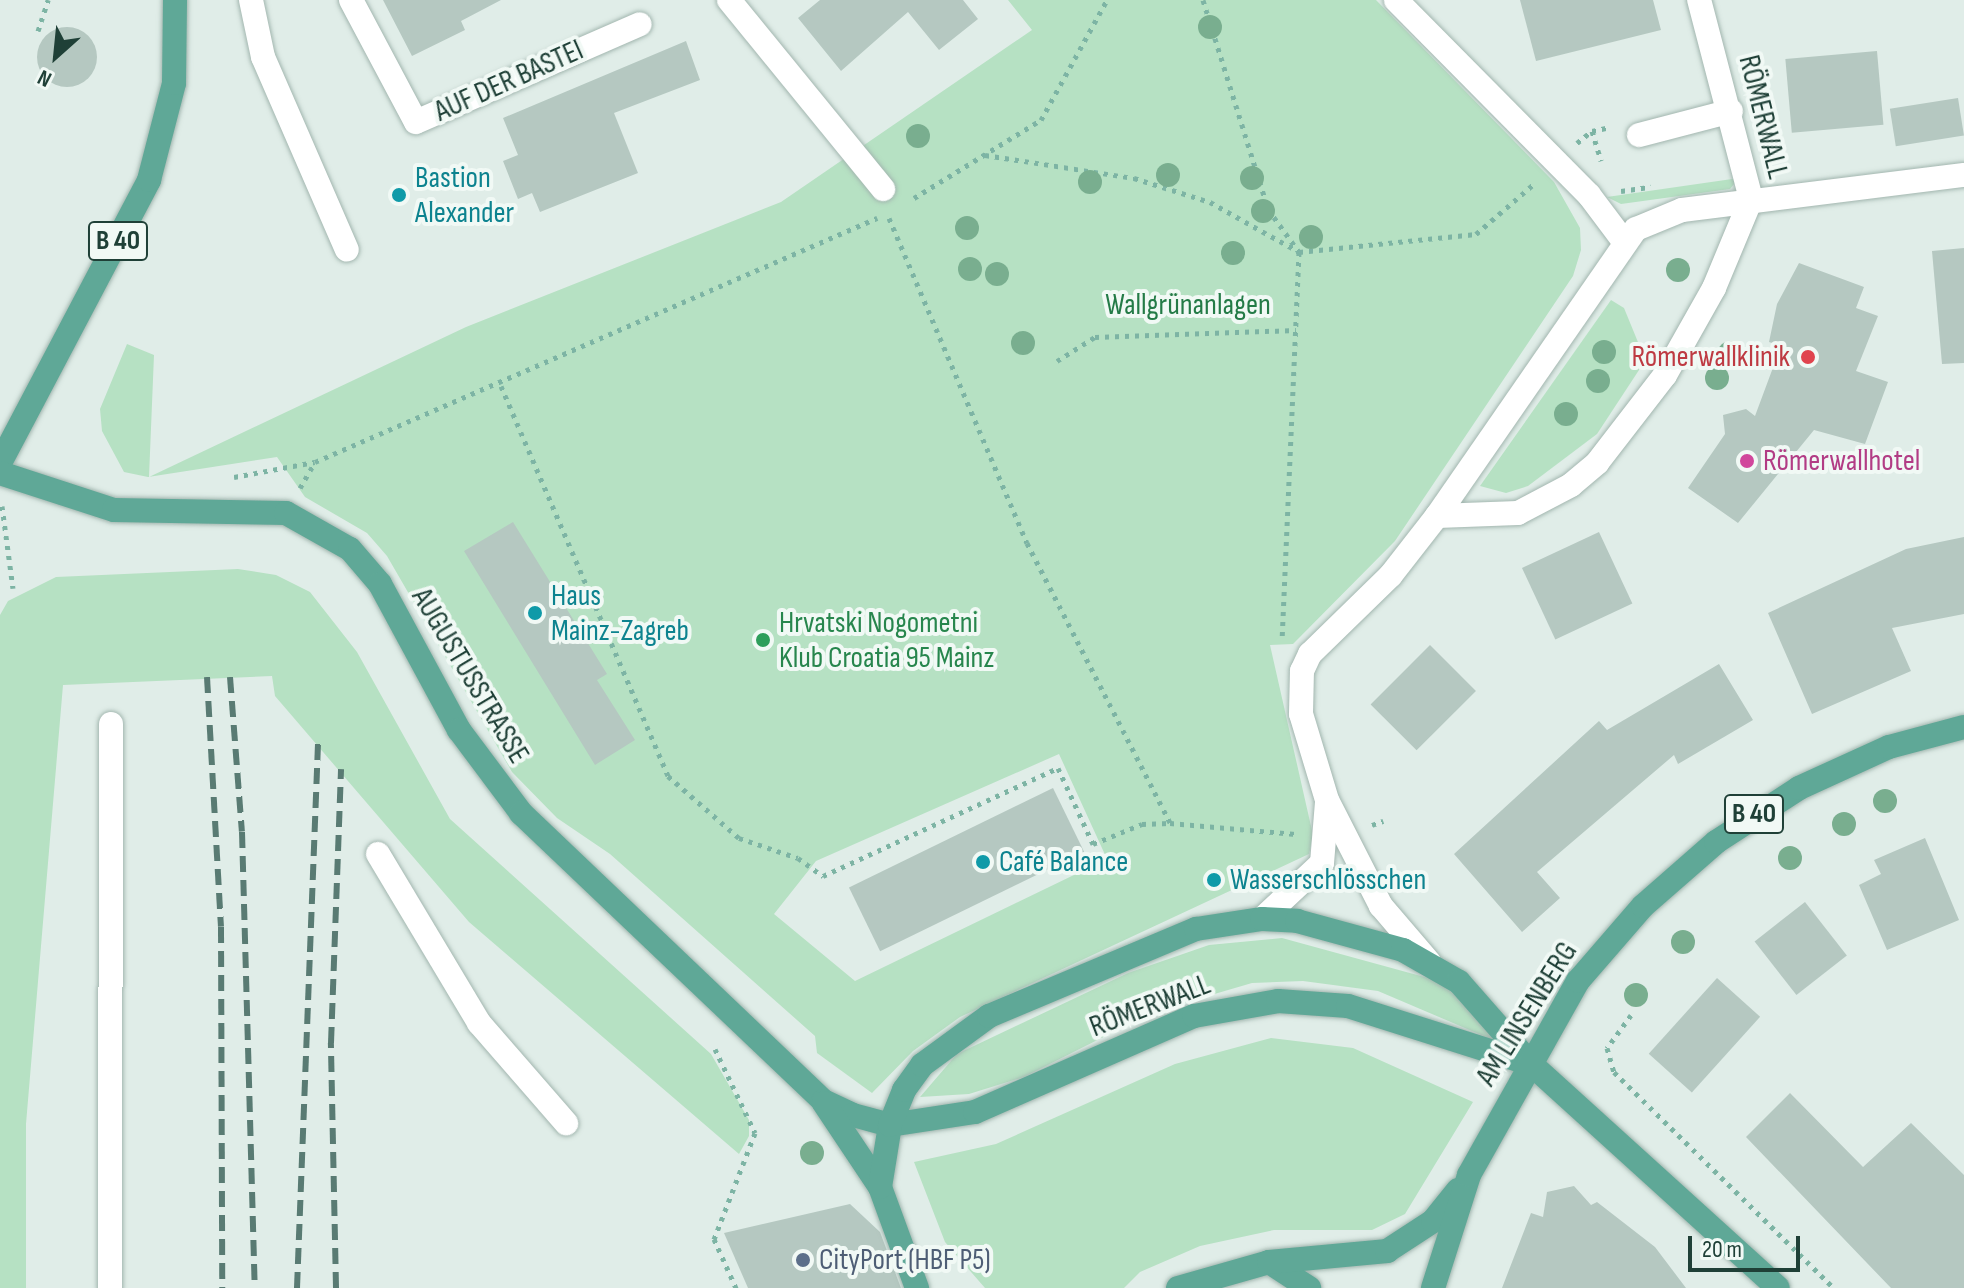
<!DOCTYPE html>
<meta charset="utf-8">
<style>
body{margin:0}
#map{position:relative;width:1964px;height:1288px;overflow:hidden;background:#e0ede8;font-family:"Sofia Sans Condensed",sans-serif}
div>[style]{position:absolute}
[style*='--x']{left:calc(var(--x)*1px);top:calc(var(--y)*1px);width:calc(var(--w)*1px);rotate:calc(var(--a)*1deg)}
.green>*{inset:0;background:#b6e1c3}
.building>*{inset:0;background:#b5c8c1;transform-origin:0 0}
.round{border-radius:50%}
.path>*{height:5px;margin-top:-2.5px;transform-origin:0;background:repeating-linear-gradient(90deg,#7db4a4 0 4px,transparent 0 10px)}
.roads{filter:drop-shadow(0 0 2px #a2b6af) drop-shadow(0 0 2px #a2b6af)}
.minor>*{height:24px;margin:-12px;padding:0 12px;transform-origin:12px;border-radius:12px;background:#fff}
.major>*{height:24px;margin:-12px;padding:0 12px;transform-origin:12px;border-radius:12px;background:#5fa897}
.rail>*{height:6px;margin-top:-3px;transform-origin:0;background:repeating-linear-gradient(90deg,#597b73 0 16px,transparent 0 24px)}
.trees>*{width:24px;height:24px;margin:-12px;border-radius:50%;background:#79ae8f}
.dots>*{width:22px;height:22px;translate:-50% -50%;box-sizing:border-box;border:4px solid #f1f9f5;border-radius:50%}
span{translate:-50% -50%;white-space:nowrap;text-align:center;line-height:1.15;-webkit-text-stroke:8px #f1f9f5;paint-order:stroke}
.shield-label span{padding:2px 6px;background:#f1f9f5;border:2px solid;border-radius:6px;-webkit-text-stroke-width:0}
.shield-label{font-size:28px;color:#1f4037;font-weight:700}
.street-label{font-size:30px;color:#1f4037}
.culture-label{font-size:30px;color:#0d838f}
.left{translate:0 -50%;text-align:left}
.park-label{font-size:30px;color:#247b47}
.health-label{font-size:30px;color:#be3a42}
.right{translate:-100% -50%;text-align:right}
.hotel-label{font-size:30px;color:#b23c85}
.leisure-label{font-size:30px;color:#27864d}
.service-label{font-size:30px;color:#4e5e75}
.north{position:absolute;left:16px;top:16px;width:80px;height:80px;-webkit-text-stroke:6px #f1f9f5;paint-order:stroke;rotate:207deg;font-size:22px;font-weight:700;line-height:32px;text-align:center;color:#1f4037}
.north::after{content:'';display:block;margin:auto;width:28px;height:36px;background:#1f4037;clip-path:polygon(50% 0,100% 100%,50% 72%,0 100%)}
.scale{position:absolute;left:1688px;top:1236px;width:112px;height:36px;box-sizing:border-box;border:4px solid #1f4037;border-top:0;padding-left:10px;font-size:24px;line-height:28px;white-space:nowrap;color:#1f4037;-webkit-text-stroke:6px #f1f9f5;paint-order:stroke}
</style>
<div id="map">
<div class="green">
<i style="clip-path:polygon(evenodd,1008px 0,1376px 0,1554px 182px,1580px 228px,1581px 250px,1573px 276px,1395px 541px,1293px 644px,1270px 645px,1313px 835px,1309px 854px,960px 1017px,913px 1051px,872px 1093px,817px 1053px,815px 1036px,610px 854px,557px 818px,512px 772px,387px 556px,367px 533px,305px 497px,277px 457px,148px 477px,124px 472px,102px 431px,100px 409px,127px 344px,154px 355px,149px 477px,466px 327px,781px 202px,1032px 30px,1008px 0,1059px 754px,1107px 859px,855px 981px,774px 914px,816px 861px,1059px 754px)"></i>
<i style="clip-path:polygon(1739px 178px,1730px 189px,1621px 204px,1607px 197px)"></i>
<i style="clip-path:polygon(1611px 300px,1624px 308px,1640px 347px,1639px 370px,1597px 434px,1528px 486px,1506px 493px,1480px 486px)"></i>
<i style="clip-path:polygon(238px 569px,276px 575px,310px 592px,357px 652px,450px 819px,711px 1054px,749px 1120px,749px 1136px,739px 1154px,469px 922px,275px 696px,272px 676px,63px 685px,26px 1124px,26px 1288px,0 1288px,0 615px,8px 601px,56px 577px)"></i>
<i style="clip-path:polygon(1282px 938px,1439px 981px,1505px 1033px,1493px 1040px,1378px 991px,1303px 981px,1252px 983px,1153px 1012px,1024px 1077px,969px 1094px,920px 1097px,957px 1054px,1128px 973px,1209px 945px)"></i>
<i style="clip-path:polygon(1271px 1038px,1353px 1048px,1473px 1102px,1405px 1214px,1372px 1230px,1274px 1230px,1200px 1246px,1140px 1272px,1124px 1288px,985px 1288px,945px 1242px,914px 1162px,996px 1144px,1175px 1064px)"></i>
</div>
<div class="building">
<i style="clip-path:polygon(383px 0,501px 0,461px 21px,465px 30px,412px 56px)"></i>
<i style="clip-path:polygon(820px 0,963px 0,978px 19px,939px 50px,908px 12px,841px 71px,798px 18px)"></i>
<i style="clip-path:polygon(1520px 0,1653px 0,1661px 30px,1536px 61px)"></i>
<i class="round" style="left:37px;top:27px;width:60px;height:60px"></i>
<i style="clip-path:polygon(686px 41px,700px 80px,614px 113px,638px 173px,540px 212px,532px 193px,518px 199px,503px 161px,518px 155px,503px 118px)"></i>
<i style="left:1877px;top:51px;width:74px;height:92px;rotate:85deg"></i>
<i style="left:1958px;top:98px;width:38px;height:69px;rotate:81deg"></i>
<i style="clip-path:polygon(1964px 248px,1964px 363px,1942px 364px,1932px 251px)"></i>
<i style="clip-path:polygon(1799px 263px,1864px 287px,1856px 308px,1878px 316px,1856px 371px,1888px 382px,1865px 444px,1814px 430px,1738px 523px,1688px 488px,1725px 434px,1723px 415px,1746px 409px,1755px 416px,1781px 346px,1769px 342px,1777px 304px)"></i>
<i style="clip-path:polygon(513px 522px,607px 674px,597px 680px,635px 740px,595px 765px,464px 551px)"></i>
<i style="left:1599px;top:532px;width:79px;height:85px;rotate:65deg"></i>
<i style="clip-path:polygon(1964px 537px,1964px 614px,1892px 628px,1911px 671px,1812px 714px,1768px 613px,1906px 549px)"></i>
<i style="left:1430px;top:645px;width:65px;height:84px;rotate:45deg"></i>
<i style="clip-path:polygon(1719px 664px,1753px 720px,1678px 764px,1674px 755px,1537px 872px,1560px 898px,1522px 932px,1454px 854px,1599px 721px,1607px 730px)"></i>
<i style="left:1053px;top:788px;width:71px;height:227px;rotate:64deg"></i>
<i style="clip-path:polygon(1925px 838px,1959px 920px,1887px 950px,1859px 885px,1881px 874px,1874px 860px)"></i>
<i style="left:1805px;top:902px;width:68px;height:64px;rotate:52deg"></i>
<i style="left:1717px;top:978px;width:58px;height:102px;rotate:42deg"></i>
<i style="clip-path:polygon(1790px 1093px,1863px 1167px,1911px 1123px,1964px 1175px,1964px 1288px,1891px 1288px,1746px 1137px)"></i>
<i style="clip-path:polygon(1574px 1186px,1591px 1205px,1597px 1202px,1655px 1247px,1686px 1288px,1502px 1288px,1531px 1213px,1543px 1217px,1547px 1192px)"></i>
<i style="clip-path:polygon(850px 1204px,880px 1232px,901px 1288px,748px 1288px,724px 1233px)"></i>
</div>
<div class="path">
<i style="--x:1203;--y:0;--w:219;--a:72.7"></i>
<i style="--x:1268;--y:209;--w:53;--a:54.2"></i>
<i style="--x:1299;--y:252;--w:387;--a:92.5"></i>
<i style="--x:38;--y:31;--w:33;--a:-72"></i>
<i style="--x:1592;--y:131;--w:19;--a:-12"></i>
<i style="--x:1577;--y:143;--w:19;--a:-39"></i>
<i style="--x:1592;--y:131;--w:31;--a:73"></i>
<i style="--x:985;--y:155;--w:151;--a:8.8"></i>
<i style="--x:1134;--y:178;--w:80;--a:17.5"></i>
<i style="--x:1210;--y:202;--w:102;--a:29.3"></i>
<i style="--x:1299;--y:252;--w:178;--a:-5.8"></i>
<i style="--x:1476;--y:234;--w:79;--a:-40.9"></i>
<i style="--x:1621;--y:191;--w:30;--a:-8"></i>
<i style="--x:914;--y:198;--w:149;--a:-31.6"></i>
<i style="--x:1041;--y:120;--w:137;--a:-61.2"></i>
<i style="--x:889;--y:218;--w:353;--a:67"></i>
<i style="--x:1027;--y:543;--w:314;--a:62.9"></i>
<i style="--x:1170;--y:823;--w:126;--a:5"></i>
<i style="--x:1057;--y:361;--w:45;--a:-32.3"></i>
<i style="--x:1095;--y:337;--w:201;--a:-2"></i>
<i style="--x:501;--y:386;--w:424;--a:66.8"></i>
<i style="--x:668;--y:776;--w:94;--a:41.1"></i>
<i style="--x:739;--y:838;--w:62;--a:18.7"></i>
<i style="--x:798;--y:858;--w:31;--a:36"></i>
<i style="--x:823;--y:876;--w:259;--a:-24.7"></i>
<i style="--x:1058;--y:768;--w:84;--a:65.3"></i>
<i style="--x:1093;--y:844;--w:53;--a:-22.2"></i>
<i style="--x:1142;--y:824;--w:28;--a:-2"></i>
<i style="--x:234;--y:477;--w:82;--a:-10.5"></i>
<i style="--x:315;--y:462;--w:613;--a:-23.47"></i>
<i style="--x:300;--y:488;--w:30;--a:-60"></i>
<i style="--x:2;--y:506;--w:83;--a:82.4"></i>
<i style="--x:1372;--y:825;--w:12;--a:-20"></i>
<i style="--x:1631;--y:1015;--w:41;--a:126"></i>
<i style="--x:1607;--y:1048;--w:25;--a:74"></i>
<i style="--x:1614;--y:1072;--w:308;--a:44.5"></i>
<i style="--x:715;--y:1049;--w:93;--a:64.5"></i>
<i style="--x:755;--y:1133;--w:114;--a:111.1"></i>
<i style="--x:714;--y:1239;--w:54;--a:65.8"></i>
</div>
<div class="roads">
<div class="minor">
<i style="--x:251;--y:0;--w:58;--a:78.1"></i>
<i style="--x:263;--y:57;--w:210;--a:66.5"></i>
<i style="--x:351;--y:0;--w:138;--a:62"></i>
<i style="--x:416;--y:122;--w:244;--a:-23.6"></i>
<i style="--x:729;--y:0;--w:244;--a:50.8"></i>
<i style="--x:1396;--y:0;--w:274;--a:45.3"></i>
<i style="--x:1589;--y:195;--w:60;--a:53.1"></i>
<i style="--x:1639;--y:135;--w:95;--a:-14.6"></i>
<i style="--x:1437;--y:516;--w:81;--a:-2.1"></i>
<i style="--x:1518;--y:513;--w:60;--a:-27.8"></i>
<i style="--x:1571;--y:485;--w:34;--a:-40"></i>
<i style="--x:1597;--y:463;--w:111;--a:-52.3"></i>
<i style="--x:1665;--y:375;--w:100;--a:-60.6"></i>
<i style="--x:1714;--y:288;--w:96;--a:-67.4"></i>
<i style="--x:1751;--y:199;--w:206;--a:-104.6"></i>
<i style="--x:378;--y:854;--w:197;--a:59.1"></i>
<i style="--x:479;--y:1023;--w:133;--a:49"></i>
<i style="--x:1262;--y:919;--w:82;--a:-43"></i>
<i style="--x:1322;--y:863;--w:61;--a:-85.3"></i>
<i style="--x:1429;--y:962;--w:74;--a:-130.6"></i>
<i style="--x:1381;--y:906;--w:119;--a:-117"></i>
<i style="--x:1327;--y:800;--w:90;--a:-106.8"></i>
<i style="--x:1301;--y:714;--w:43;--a:-88.7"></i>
<i style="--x:1302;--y:671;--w:19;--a:-65"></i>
<i style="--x:1310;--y:654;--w:113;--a:-44.3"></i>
<i style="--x:1391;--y:575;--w:75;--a:-52.1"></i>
<i style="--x:1437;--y:516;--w:349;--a:-55.3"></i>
<i style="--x:1636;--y:229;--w:50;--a:-22.4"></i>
<i style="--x:1682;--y:210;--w:284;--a:-7.1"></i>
<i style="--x:110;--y:1288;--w:564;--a:-89.9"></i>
</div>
<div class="major">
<i style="--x:0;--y:463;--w:320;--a:-62.2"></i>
<i style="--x:149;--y:180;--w:100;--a:-75.5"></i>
<i style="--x:174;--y:83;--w:83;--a:-89.3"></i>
<i style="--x:0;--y:473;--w:120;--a:18"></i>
<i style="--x:114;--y:510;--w:172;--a:1"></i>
<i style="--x:286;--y:513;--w:73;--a:29.4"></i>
<i style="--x:350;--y:549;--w:46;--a:49.4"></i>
<i style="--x:380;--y:584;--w:166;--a:61.6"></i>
<i style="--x:459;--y:730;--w:104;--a:53.2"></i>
<i style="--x:521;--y:813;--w:417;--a:43.6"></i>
<i style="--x:823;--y:1101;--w:33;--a:25"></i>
<i style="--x:853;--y:1115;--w:38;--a:15"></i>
<i style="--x:890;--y:1125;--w:86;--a:-8.7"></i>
<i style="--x:975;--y:1112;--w:239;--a:-23.7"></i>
<i style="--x:1194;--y:1016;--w:85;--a:-10.1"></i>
<i style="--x:1278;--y:1001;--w:70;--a:4.1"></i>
<i style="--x:1348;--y:1006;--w:192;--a:17.6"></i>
<i style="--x:824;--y:1103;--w:101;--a:56.3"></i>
<i style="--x:880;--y:1187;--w:108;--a:69.9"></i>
<i style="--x:880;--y:1187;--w:63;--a:-80.8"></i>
<i style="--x:890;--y:1125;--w:38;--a:-68"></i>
<i style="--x:904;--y:1090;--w:31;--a:-54"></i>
<i style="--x:922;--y:1065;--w:83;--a:-36.2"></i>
<i style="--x:989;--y:1016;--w:225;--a:-22.8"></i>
<i style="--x:1196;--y:929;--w:67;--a:-8.6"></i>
<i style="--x:1262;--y:919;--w:35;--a:3"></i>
<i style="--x:1297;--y:921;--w:110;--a:15.3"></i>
<i style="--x:1403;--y:950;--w:64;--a:29.7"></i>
<i style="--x:1459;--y:982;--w:109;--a:48.7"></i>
<i style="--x:1531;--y:1064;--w:333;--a:42.2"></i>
<i style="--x:1269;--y:1262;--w:48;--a:33"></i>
<i style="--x:1178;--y:1288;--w:95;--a:-15.9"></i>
<i style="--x:1269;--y:1262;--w:119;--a:-5.3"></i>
<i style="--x:1387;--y:1251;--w:55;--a:-33.1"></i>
<i style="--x:1433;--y:1221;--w:40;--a:-51"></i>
<i style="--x:1433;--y:1288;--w:119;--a:-72.3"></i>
<i style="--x:1469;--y:1175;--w:223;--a:-60.7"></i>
<i style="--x:1578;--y:981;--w:99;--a:-49.1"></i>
<i style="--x:1643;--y:906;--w:97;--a:-41.2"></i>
<i style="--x:1716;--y:842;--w:99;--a:-33"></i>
<i style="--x:1799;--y:788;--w:99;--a:-24.5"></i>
<i style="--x:1889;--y:747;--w:78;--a:-14.9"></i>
</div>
</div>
<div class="rail">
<i style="--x:207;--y:677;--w:250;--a:86.8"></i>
<i style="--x:221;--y:927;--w:361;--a:89.8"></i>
<i style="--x:230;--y:677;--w:155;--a:85.6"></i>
<i style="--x:242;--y:832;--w:456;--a:88.4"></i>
<i style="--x:297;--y:1288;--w:545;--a:-87.79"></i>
<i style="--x:336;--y:1288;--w:245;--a:-91.2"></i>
<i style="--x:331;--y:1043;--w:274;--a:-87.9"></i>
</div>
<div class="trees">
<i style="left:1210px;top:27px"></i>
<i style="left:918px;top:136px"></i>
<i style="left:1168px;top:175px"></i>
<i style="left:1252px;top:178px"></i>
<i style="left:1090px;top:182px"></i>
<i style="left:1263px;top:211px"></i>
<i style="left:967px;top:228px"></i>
<i style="left:1311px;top:237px"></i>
<i style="left:1233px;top:253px"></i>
<i style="left:970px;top:269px"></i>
<i style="left:1678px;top:270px"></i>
<i style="left:997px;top:274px"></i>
<i style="left:1023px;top:343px"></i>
<i style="left:1604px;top:352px"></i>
<i style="left:1730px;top:353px"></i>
<i style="left:1717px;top:378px"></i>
<i style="left:1598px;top:381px"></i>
<i style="left:1566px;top:414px"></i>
<i style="left:1885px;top:801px"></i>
<i style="left:1844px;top:824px"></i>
<i style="left:1790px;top:858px"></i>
<i style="left:1683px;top:942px"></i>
<i style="left:1636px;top:995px"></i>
<i style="left:812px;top:1153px"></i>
</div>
<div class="dots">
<i style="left:399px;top:195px;background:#0f9aa8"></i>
<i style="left:1808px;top:357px;background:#e0444e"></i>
<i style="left:1747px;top:461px;background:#d1479c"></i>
<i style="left:535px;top:613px;background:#0f9aa8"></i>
<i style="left:763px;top:640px;background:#2e9e5b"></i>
<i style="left:983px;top:862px;background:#0f9aa8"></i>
<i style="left:1214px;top:880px;background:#0f9aa8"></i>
<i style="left:803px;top:1260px;background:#5c6f8a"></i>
</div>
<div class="shield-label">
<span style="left:118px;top:241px">B 40</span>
<span style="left:1754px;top:814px">B 40</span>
</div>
<div class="street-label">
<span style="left:509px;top:81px;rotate:-24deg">AUF DER BASTEI</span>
<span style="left:1763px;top:117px;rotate:76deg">RÖMERWALL</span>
<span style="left:470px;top:676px;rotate:59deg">AUGUSTUSSTRASSE</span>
<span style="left:1150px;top:1006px;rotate:-21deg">RÖMERWALL</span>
<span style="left:1527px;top:1014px;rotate:-58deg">AM LINSENBERG</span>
</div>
<div class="culture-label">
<span class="left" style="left:415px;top:195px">Bastion<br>Alexander</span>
<span class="left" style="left:551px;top:613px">Haus<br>Mainz-Zagreb</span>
<span class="left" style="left:999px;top:862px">Café Balance</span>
<span class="left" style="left:1230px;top:880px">Wasserschlösschen</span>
</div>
<div class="park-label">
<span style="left:1188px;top:305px">Wallgrünanlagen</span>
</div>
<div class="health-label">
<span class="right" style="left:1790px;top:357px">Römerwallklinik</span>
</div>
<div class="hotel-label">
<span class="left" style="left:1763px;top:461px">Römerwallhotel</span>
</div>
<div class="leisure-label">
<span class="left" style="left:779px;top:640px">Hrvatski Nogometni<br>Klub Croatia 95 Mainz</span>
</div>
<div class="service-label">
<span class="left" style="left:819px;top:1260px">CityPort (HBF P5)</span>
</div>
<div class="north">N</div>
<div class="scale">20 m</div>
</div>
